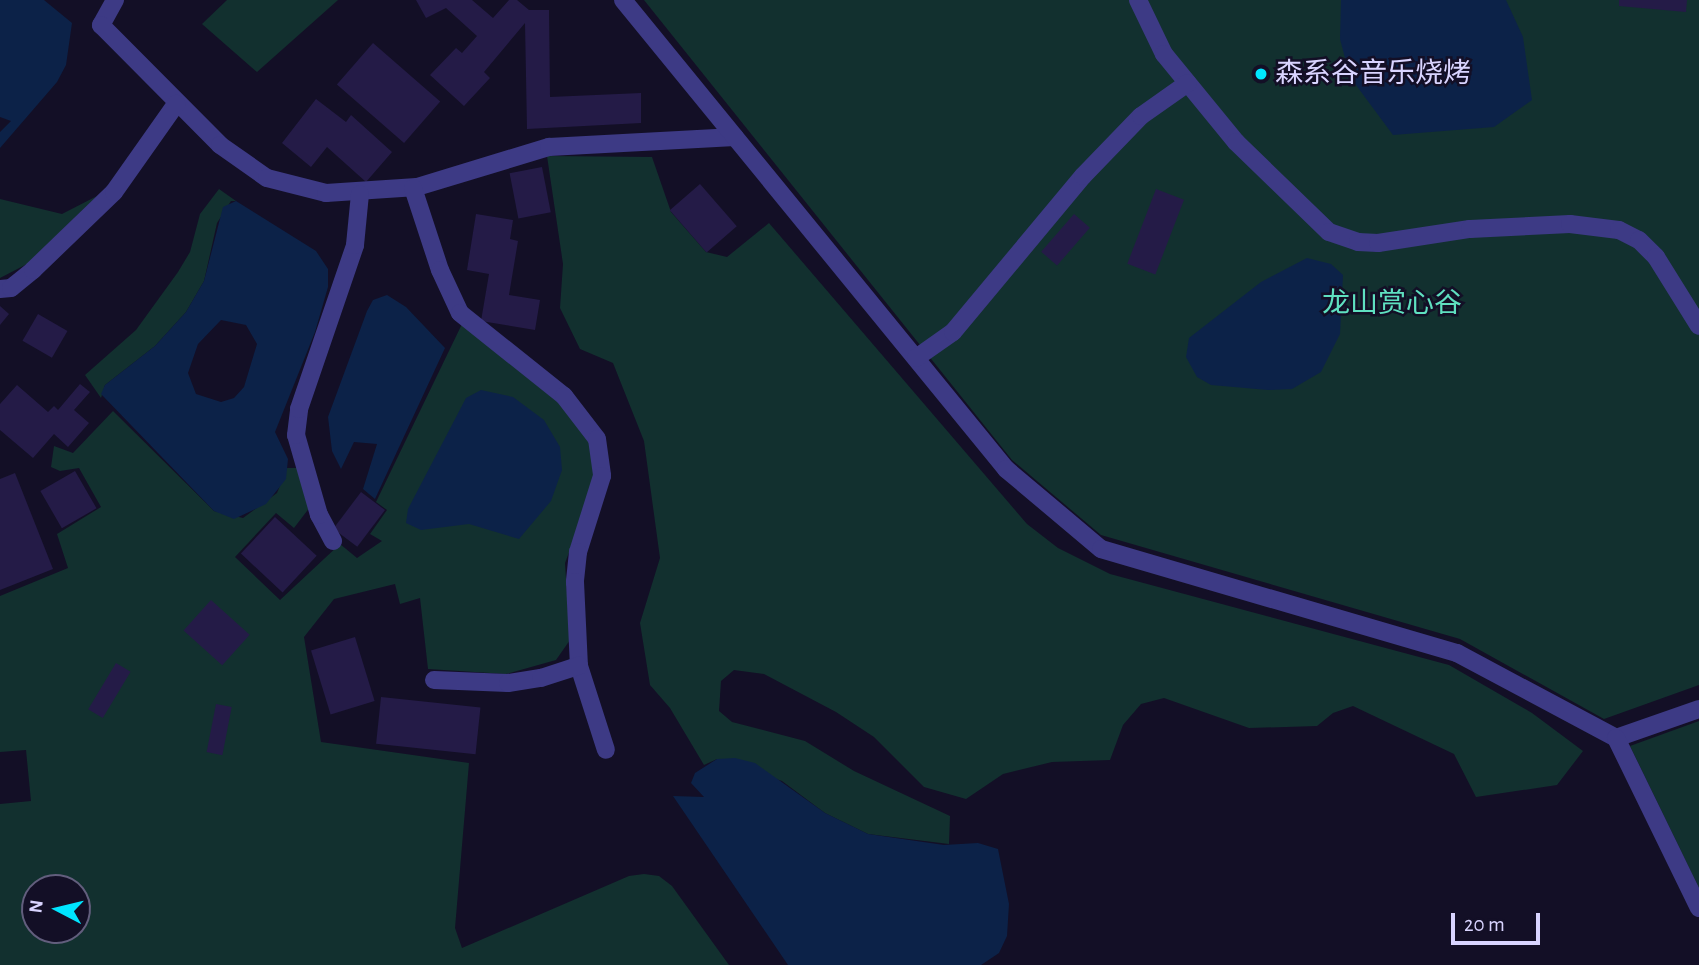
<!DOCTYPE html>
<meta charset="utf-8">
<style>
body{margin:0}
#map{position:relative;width:1699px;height:965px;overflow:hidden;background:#130f26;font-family:"Alegreya Sans","Noto Sans SC",sans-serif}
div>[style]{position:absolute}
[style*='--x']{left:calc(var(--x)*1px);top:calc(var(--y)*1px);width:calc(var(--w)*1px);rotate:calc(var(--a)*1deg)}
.green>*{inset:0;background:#12302f}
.water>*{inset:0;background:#0c2248}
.building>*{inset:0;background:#241b47;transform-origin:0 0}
.minor>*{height:18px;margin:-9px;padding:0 9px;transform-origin:9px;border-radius:9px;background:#3d3a85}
.dots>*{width:19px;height:19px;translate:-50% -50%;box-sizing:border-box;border:4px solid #130f26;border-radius:50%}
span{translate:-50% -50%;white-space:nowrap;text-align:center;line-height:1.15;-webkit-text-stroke:5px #130f26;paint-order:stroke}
.poi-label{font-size:28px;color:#d9d4ff}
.left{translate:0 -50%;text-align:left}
.park-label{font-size:28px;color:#5fe0c0}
.north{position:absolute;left:21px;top:874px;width:70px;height:70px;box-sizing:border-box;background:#130f26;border:2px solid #625e7d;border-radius:50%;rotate:277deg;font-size:19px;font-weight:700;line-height:28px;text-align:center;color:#d9d4ff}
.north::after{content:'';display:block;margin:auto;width:24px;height:32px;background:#00e5ff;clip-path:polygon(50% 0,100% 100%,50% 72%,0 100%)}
.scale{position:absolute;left:1451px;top:913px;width:89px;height:32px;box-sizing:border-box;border:4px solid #d9d4ff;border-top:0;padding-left:9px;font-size:21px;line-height:24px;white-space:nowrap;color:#d9d4ff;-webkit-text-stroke:5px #130f26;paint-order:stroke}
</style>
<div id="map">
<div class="green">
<i style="clip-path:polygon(227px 0,338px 0,257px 72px,202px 24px)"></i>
<i style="clip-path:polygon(644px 0,1699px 0,1699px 685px,1604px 719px,1460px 639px,1101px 535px,1012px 460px)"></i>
<i style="clip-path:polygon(547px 156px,652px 157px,671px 212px,706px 252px,727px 257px,769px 223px,1027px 524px,1058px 548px,1110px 574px,1449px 665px,1532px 713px,1583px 751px,1557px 785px,1476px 797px,1454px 754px,1353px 706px,1333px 713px,1317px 726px,1249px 728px,1164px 698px,1141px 704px,1123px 725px,1110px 760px,1052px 762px,1003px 774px,966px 799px,924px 787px,874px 737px,836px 712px,764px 674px,734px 670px,721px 681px,719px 711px,732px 722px,805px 741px,854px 771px,950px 816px,949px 844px,868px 834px,825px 813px,782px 781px,717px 759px,704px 765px,670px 708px,650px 685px,640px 623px,660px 558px,644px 441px,613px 363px,580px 349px,560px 308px,563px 264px)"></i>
<i style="clip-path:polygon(219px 189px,236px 201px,231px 201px,217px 223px,204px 281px,186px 312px,155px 346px,105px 385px,101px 398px,85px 375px,136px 330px,178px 272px,190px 252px,200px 214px)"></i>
<i style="clip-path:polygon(97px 196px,27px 264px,0 278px,0 199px,62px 214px)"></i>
<i style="clip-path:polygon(evenodd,462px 324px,560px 400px,593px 448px,597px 478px,565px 563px,570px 640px,556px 660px,506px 674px,428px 669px,420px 598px,400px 604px,395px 584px,334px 599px,304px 637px,321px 742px,469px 763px,455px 928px,462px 948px,629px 876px,644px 874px,659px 876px,672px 886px,729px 965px,0 965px,0 804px,31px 801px,26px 750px,0 752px,0 596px,68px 568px,57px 534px,101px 507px,79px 468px,60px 471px,51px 467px,54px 446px,73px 453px,113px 411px,214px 511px,243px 518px,277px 493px,287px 468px,297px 468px,310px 507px,294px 528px,276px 513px,235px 557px,280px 600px,340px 544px,357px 558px,382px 541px,370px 534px,387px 510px,376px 502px,462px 324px,35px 888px,77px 888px,77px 930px,35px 930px,35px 888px)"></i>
<i style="clip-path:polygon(1699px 721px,1699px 888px,1630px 746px)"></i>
</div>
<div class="water">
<i style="clip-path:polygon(0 0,44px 0,72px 23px,66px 65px,57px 82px,0 148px,0 132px,11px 121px,0 117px)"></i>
<i style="clip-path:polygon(1341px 0,1506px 0,1523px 37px,1532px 100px,1494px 127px,1393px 135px,1350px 77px,1340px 39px)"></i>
<i style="clip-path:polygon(evenodd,236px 201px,316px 251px,328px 269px,328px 287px,315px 332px,275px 432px,288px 459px,286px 479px,266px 504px,234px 519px,214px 511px,101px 394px,105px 385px,155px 346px,186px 312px,204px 281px,223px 207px,236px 201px,221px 320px,246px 325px,257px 344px,244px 387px,234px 398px,221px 402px,196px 394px,188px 373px,198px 344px,221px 320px)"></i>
<i style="clip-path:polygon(1307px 258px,1331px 264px,1343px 275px,1340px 334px,1321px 372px,1292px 389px,1268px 390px,1211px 385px,1197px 377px,1186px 357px,1189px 338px,1261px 282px)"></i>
<i style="clip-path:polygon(387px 295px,406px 307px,445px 348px,375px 499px,363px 489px,377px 444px,354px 442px,341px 469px,332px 451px,328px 417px,367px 311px,373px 300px)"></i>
<i style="clip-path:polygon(481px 390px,513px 397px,544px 420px,560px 447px,562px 470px,551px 501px,519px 539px,469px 524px,421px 530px,406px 523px,408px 509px,466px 398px)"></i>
<i style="clip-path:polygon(735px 758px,755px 763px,825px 813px,868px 834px,944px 845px,978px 843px,998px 849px,1009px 904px,1007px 936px,999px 953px,981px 965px,788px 965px,673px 796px,704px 797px,691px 783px,695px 773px,717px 759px)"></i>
</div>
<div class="building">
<i style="clip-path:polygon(416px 0,472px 0,493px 18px,509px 0,517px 0,529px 10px,549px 10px,550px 97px,641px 93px,641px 123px,527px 129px,525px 23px,484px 72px,490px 78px,464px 106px,430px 75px,456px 48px,462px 53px,477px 36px,446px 8px,426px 18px)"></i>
<i style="clip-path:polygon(1619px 0,1687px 0,1686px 12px,1619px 6px)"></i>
<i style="left:373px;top:43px;width:89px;height:55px;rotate:41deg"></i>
<i style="clip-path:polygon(316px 99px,346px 122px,351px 115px,392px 152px,366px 182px,327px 147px,311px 167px,282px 143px)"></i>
<i style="left:542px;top:167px;width:46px;height:33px;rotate:79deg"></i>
<i style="left:700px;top:184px;width:56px;height:40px;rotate:49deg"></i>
<i style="left:1156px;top:189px;width:30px;height:80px;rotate:21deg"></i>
<i style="clip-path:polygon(476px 214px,513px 220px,510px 239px,518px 241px,509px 295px,540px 300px,535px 330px,481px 321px,489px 274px,467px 270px)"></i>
<i style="left:1074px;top:214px;width:21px;height:50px;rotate:41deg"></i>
<i style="clip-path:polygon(0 306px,9px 314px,0 325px)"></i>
<i style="left:38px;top:314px;width:34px;height:31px;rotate:30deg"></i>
<i style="clip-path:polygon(80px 384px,90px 392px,74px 410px,89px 423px,68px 447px,54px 434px,33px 458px,0 430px,0 404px,17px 385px,48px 412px,54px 406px,58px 410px)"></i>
<i style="left:75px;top:471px;width:43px;height:40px;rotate:60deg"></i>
<i style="clip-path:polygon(15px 473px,53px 569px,0 590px,0 479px)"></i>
<i style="left:361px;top:492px;width:30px;height:46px;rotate:37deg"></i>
<i style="left:275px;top:517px;width:57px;height:50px;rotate:43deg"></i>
<i style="left:211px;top:600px;width:52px;height:41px;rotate:42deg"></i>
<i style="left:355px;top:637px;width:67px;height:46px;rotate:73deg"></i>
<i style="left:116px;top:663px;width:17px;height:54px;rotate:31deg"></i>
<i style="left:381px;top:697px;width:100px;height:47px;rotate:6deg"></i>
<i style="left:216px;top:704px;width:16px;height:49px;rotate:11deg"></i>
</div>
<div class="minor">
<i style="--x:115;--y:0;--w:29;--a:119"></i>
<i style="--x:101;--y:25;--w:169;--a:45.2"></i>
<i style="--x:220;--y:145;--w:57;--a:35.1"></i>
<i style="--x:267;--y:178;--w:61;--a:14.3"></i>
<i style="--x:326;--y:193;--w:91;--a:-3.8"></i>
<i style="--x:417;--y:187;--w:138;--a:-16.9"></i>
<i style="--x:549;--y:147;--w:186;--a:-3.1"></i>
<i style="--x:623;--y:0;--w:606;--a:50.76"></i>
<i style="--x:1006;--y:469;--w:124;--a:40.1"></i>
<i style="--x:1101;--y:549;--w:371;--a:16.3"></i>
<i style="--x:1457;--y:653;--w:180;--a:28.1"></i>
<i style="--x:1616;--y:738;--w:88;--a:-19.3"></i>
<i style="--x:1138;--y:0;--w:60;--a:64.3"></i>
<i style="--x:1164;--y:54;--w:114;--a:50.7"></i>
<i style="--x:1236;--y:142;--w:129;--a:44.1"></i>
<i style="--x:1329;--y:232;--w:31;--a:19"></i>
<i style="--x:1358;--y:242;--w:20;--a:3"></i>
<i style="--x:1378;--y:243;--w:93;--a:-8.7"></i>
<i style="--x:1470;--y:229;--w:100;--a:-2.9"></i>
<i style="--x:1570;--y:224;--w:49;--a:7"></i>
<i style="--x:1619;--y:230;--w:22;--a:27"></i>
<i style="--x:1639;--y:240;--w:24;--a:45"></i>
<i style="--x:1656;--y:257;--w:81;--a:58.1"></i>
<i style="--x:413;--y:188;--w:86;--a:71.8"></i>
<i style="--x:440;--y:270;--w:47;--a:65.1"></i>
<i style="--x:460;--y:313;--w:133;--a:38.6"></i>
<i style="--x:564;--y:396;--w:54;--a:52.5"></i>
<i style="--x:597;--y:439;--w:37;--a:82"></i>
<i style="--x:602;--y:476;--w:80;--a:107.5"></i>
<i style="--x:578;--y:552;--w:30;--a:96"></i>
<i style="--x:575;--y:582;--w:84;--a:87.3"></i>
<i style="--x:579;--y:666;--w:88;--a:72.2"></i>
<i style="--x:0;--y:289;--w:11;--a:-5"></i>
<i style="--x:11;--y:288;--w:28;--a:-39"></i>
<i style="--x:33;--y:270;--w:112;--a:-43.9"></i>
<i style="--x:114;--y:192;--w:108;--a:-54.8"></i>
<i style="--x:916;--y:358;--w:45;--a:-35.1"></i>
<i style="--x:953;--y:332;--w:203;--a:-50.2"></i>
<i style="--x:1083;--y:176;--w:83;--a:-46"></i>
<i style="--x:1141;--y:116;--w:57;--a:-35.1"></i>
<i style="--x:333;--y:541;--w:30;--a:-118"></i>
<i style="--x:319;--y:515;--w:83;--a:-106"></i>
<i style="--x:296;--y:435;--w:26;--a:-83"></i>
<i style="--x:299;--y:409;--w:173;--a:-71.1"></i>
<i style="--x:355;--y:245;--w:51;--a:-84.4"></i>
<i style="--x:434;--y:680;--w:74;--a:2.3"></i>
<i style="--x:508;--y:683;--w:33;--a:-9"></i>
<i style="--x:541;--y:678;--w:40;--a:-18"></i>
<i style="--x:1616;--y:738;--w:189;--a:64"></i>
</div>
<div class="dots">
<i style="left:1261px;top:74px;background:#00e5ff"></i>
</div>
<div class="poi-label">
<span class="left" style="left:1275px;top:74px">森系谷音乐烧烤</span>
</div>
<div class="park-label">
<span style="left:1392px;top:304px">龙山赏心谷</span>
</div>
<div class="north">N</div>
<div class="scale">20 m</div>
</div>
